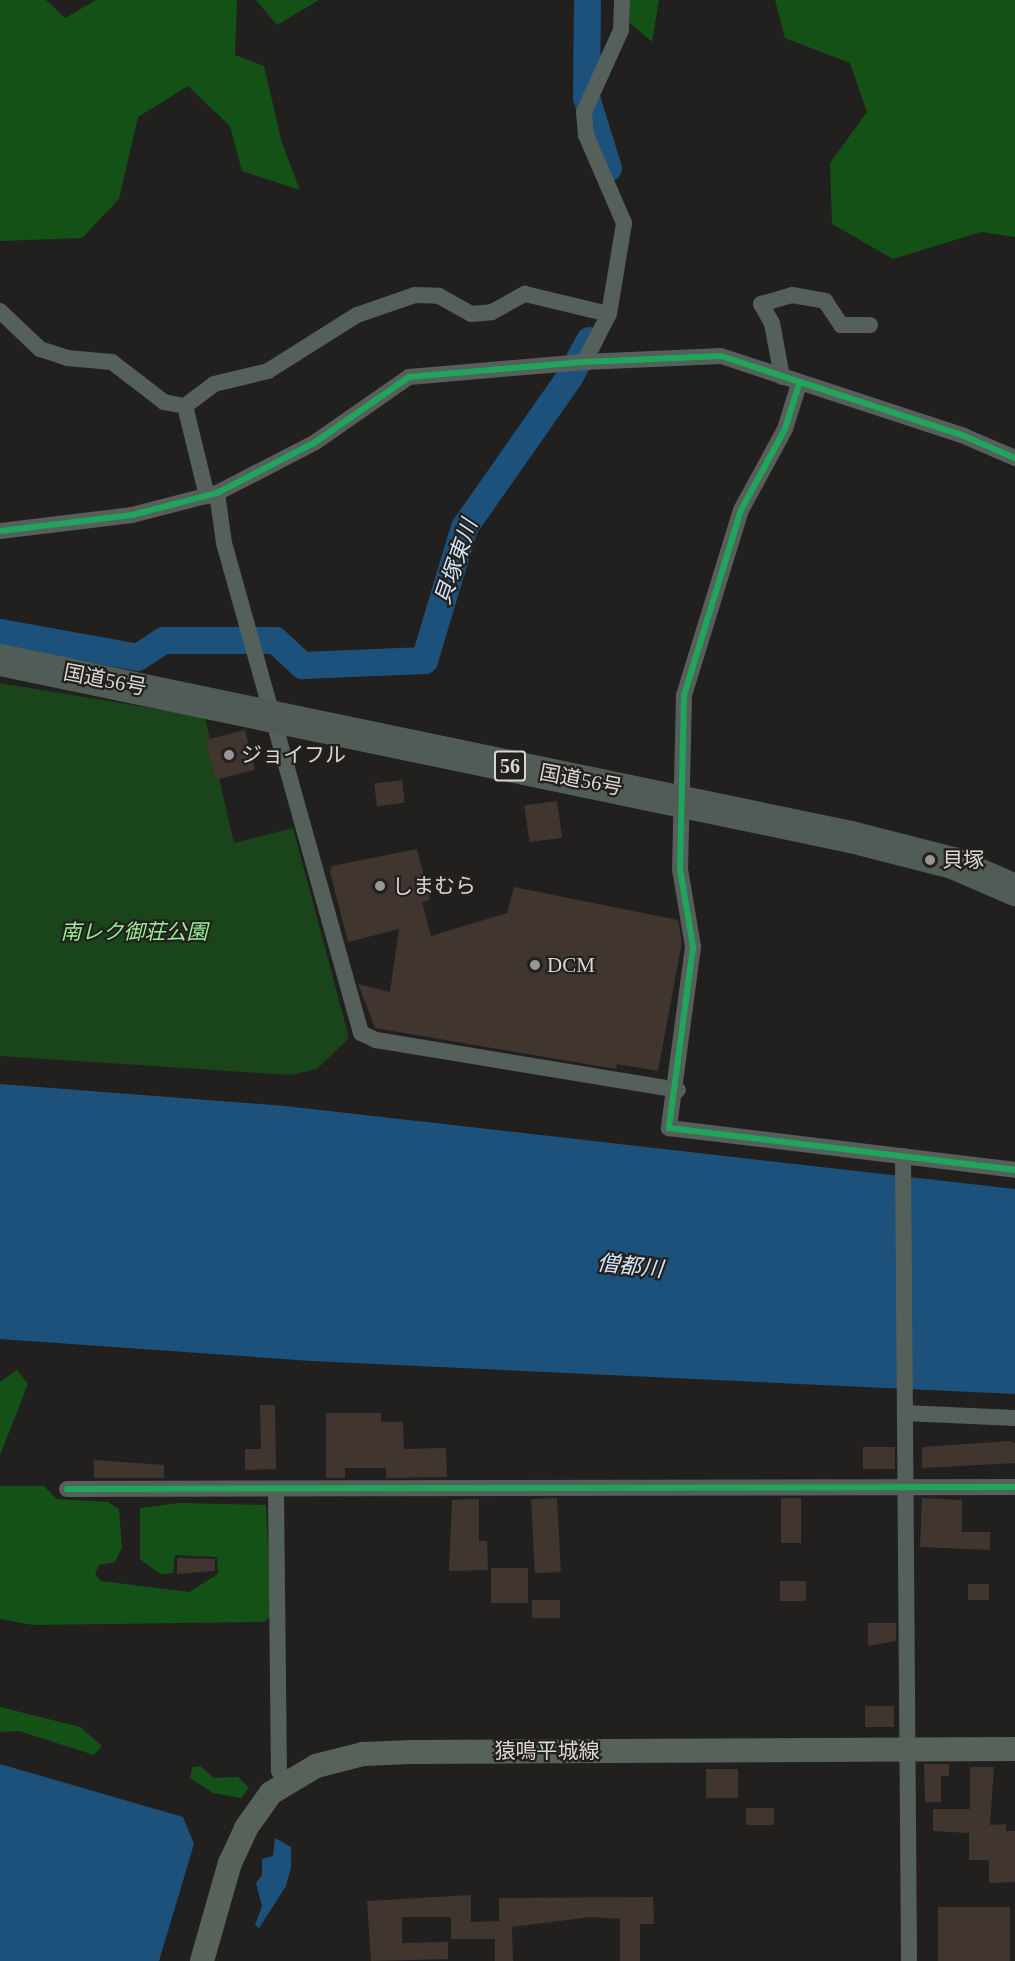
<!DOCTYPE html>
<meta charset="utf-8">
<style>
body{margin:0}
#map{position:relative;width:1015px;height:1961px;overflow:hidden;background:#22201f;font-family:"Times New Roman","Noto Sans JP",serif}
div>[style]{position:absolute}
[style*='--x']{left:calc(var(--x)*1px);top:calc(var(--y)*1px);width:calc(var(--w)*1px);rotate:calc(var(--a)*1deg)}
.green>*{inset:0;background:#1a451a}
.forest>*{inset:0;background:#135116}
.water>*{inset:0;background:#1b517b}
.river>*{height:27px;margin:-13.5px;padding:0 13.5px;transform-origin:13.5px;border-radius:13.5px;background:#1b517b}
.building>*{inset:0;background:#413530;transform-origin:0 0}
.street>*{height:16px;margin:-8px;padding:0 8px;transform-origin:8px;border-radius:8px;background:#55605a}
.secondary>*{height:24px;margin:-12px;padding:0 12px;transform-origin:12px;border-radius:12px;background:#57625b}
.highway>*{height:32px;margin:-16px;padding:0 16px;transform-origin:16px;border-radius:16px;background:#525c56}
.cycleway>*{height:6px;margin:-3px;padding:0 3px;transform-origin:3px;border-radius:3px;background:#20a55d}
.dots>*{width:16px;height:16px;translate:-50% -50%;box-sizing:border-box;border:3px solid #23201e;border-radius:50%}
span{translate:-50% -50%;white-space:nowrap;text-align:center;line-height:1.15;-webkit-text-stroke:4.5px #23201e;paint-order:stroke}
.shield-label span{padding:2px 4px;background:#23201e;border:2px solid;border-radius:4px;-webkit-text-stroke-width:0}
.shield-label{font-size:20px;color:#d9d7d6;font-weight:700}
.street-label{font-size:21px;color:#d9d7d6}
.poi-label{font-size:21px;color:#d9d7d6}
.left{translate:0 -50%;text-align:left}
.park-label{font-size:21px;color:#96ef93;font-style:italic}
.water-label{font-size:22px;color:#d2e4f5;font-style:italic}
</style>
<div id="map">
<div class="green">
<i style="clip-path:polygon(0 683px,205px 717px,234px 843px,293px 828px,349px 1038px,317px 1069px,291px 1075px,0 1056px)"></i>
</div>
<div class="forest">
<i style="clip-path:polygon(0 0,46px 0,65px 18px,96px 0,237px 0,235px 55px,264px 66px,282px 143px,300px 190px,242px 171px,230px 126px,188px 86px,138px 117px,119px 199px,82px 238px,0 241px)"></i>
<i style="clip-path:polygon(256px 0,319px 0,277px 25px)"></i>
<i style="clip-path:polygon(630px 0,659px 0,652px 42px,630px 23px)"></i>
<i style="clip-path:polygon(775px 0,1015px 0,1015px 237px,981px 232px,893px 259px,832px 224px,830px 163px,867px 112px,850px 63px,785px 38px)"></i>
<i style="clip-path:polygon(17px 1370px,28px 1384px,0 1455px,0 1382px)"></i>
<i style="clip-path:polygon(0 1486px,44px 1486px,57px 1499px,108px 1502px,119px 1509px,122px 1548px,115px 1562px,99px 1565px,95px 1574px,101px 1581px,189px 1592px,218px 1574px,217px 1557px,175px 1555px,173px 1573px,160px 1574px,140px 1559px,140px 1508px,179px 1503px,266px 1505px,271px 1616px,264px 1622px,33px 1625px,0 1619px)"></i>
<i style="clip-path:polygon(0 1707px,80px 1727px,102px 1746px,94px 1755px,19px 1731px,0 1732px)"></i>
<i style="clip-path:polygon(200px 1766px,214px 1778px,238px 1777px,249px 1788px,241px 1798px,213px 1793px,190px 1778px,192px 1767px)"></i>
</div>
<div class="water">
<i style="clip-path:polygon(0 1084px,285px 1106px,1015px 1189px,1015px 1394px,311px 1361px,0 1339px)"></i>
<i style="clip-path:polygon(0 1764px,183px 1817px,194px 1844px,159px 1961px,0 1961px)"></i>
<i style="clip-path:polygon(275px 1838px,291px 1847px,291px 1867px,286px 1886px,259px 1928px,255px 1925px,262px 1906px,256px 1883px,262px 1875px,262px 1859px,273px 1856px)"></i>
</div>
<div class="river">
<i style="--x:587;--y:0;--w:97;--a:90.6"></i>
<i style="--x:586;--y:97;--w:74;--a:72.8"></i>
<i style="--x:0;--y:632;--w:139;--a:10.3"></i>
<i style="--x:137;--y:657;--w:31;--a:-33"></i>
<i style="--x:163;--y:640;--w:112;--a:0"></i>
<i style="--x:275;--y:640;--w:37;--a:43"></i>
<i style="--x:302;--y:665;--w:122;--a:-2.3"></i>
<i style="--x:424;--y:660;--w:139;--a:-73.3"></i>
<i style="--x:464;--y:527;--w:183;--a:-55"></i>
<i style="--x:569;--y:377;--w:42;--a:-61.6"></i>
</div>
<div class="building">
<i style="left:245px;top:730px;width:41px;height:41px;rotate:76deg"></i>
<i style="left:402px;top:780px;width:23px;height:28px;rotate:83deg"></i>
<i style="left:557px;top:801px;width:37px;height:33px;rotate:82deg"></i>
<i style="clip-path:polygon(417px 849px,430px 900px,422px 902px,431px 936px,507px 913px,514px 887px,678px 920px,682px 942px,658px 1071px,617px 1064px,616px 1069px,375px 1028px,358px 984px,390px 992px,399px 929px,348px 942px,330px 872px,332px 866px)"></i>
<i style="clip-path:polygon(260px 1405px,275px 1405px,276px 1469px,245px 1470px,245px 1449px,261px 1449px)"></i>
<i style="clip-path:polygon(326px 1413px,381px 1413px,381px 1422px,403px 1422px,404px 1449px,446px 1448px,447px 1477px,386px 1478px,386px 1468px,345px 1468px,345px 1478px,326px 1478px)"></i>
<i style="clip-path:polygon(1010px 1441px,1015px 1443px,1015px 1463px,922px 1468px,922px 1447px)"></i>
<i style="left:863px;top:1447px;width:32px;height:22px"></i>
<i style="clip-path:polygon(94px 1460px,164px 1465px,164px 1478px,94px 1478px)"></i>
<i style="left:557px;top:1498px;width:74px;height:26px;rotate:87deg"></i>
<i style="left:781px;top:1498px;width:20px;height:45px"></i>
<i style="clip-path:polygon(922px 1498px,962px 1500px,962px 1532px,990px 1532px,990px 1550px,920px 1547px)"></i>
<i style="clip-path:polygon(479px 1499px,479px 1541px,487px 1541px,488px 1570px,449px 1571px,452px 1500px)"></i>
<i style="clip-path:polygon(177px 1558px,215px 1559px,215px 1571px,177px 1574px)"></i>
<i style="left:491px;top:1568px;width:37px;height:35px"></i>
<i style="left:806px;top:1581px;width:20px;height:26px;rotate:90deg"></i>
<i style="left:968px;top:1584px;width:21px;height:16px"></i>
<i style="left:532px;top:1600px;width:28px;height:18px"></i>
<i style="clip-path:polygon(868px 1623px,896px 1623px,896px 1641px,868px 1646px)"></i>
<i style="left:865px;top:1706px;width:29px;height:21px"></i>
<i style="clip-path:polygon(924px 1764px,949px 1764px,949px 1776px,941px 1776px,941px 1802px,925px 1802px)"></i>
<i style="clip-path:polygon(970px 1767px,994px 1767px,990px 1825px,1006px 1824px,1006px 1831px,1015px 1831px,1015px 1882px,989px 1883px,989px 1860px,969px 1860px,969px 1833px,933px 1831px,933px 1809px,970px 1809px)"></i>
<i style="left:706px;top:1769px;width:32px;height:29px"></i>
<i style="left:774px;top:1808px;width:17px;height:28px;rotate:90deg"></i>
<i style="clip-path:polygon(471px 1895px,471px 1922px,499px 1921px,499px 1898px,653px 1897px,654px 1924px,640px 1924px,640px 1961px,620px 1961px,620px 1919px,591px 1917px,512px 1927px,513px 1961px,495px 1961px,495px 1939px,451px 1939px,451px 1917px,402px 1917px,402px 1943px,448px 1942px,448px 1959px,371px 1961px,367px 1901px)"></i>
<i style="left:1010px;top:1907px;width:54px;height:72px;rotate:90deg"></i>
</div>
<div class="street">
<i style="--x:0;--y:311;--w:55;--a:43.5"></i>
<i style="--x:40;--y:349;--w:28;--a:18"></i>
<i style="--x:67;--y:358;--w:45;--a:5.1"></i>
<i style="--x:112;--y:362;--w:66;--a:37.6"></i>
<i style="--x:164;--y:402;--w:21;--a:11"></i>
<i style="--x:584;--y:362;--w:54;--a:-62.5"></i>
<i style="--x:609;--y:314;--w:92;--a:-80.6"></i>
<i style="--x:624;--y:223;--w:96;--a:-113.4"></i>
<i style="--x:586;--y:135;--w:23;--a:-95"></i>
<i style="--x:584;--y:112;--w:90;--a:-65.7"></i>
<i style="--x:621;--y:30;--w:30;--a:-88"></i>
<i style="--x:782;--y:377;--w:55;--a:-100.5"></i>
<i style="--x:772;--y:323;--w:22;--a:-120"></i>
<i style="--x:761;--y:304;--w:32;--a:-16"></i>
<i style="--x:792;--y:295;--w:34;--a:10"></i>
<i style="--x:825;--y:301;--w:29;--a:56"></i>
<i style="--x:841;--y:325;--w:29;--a:0"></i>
<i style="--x:799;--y:384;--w:47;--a:107.3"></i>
<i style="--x:785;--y:429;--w:92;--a:118.5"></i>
<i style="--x:741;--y:510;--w:194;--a:107.1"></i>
<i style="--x:684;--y:695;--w:174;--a:91.3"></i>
<i style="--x:680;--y:869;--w:79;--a:80.5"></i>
<i style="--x:693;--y:947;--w:183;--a:97.6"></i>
<i style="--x:669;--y:1128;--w:349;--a:6.9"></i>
<i style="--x:185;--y:406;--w:36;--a:-37"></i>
<i style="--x:214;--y:384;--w:56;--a:-13.5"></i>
<i style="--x:268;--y:371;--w:105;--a:-32.2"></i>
<i style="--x:357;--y:315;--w:61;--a:-19"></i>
<i style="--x:415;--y:295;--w:24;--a:2"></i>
<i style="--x:439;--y:296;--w:37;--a:29"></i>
<i style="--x:471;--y:314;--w:21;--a:-5"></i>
<i style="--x:492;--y:312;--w:38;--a:-29"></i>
<i style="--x:525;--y:294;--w:86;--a:13.4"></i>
<i style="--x:185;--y:406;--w:93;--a:76.3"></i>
<i style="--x:217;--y:493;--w:50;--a:82"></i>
<i style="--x:224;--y:543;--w:509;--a:74.38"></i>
<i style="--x:361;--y:1033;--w:17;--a:25"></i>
<i style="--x:376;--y:1040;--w:306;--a:9.4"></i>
<i style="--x:0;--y:531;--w:133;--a:-6.9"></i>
<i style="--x:132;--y:515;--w:88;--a:-14.5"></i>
<i style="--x:217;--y:493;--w:109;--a:-27.3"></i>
<i style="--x:314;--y:443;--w:116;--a:-34.8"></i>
<i style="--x:409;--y:377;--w:176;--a:-4.9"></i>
<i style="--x:584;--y:362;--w:137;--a:-2.5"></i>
<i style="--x:721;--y:356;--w:256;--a:18.2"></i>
<i style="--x:964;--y:436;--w:56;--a:23.3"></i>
<i style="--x:903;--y:1156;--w:805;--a:89.57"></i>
<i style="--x:905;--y:1413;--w:110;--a:2.6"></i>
<i style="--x:67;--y:1489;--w:948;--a:-0.12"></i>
<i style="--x:276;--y:1492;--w:279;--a:89.4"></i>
<i style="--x:279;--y:1771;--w:14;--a:54"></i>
</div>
<div class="secondary">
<i style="--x:202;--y:1961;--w:102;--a:-74.1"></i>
<i style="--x:230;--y:1863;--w:38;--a:-65"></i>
<i style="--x:246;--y:1828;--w:43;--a:-54.5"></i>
<i style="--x:271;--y:1793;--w:52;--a:-31"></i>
<i style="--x:316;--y:1766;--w:49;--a:-14.3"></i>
<i style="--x:363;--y:1754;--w:48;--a:-2.4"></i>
<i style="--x:411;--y:1752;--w:604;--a:-0.28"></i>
</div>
<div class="highway">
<i style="--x:0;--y:660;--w:869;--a:11.75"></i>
<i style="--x:851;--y:837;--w:105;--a:14.3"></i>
<i style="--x:953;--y:863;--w:68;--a:23.5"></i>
</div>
<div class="cycleway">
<i style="--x:799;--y:384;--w:47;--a:107.3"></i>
<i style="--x:785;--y:429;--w:92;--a:118.5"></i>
<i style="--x:741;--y:510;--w:194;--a:107.1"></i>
<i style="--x:684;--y:695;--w:174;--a:91.3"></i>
<i style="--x:680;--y:869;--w:79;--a:80.5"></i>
<i style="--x:693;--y:947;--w:183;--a:97.6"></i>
<i style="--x:669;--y:1128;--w:349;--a:6.9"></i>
<i style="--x:0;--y:531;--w:133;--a:-6.9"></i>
<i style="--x:132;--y:515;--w:88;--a:-14.5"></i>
<i style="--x:217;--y:493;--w:109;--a:-27.3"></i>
<i style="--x:314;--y:443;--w:116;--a:-34.8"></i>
<i style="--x:409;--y:377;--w:176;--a:-4.9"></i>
<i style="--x:584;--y:362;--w:137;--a:-2.5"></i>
<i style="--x:721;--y:356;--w:256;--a:18.2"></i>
<i style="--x:964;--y:436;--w:56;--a:23.3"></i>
<i style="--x:67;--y:1489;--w:948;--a:-0.12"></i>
</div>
<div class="dots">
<i style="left:229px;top:755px;background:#999796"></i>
<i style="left:930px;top:860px;background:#999796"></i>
<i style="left:380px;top:886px;background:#999796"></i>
<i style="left:535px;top:965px;background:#999796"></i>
</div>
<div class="shield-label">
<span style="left:510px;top:766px">56</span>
</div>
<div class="street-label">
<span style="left:105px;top:680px;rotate:11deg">国道56号</span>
<span style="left:581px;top:780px;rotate:11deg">国道56号</span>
<span style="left:547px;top:1751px">猿鳴平城線</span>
</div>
<div class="poi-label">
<span class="left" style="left:241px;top:755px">ジョイフル</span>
<span class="left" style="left:942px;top:860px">貝塚</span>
<span class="left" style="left:392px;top:886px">しまむら</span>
<span class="left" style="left:547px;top:965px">DCM</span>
</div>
<div class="park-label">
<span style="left:134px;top:932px">南レク御荘公園</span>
</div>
<div class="water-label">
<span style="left:456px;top:562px;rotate:-71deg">貝塚東川</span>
<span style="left:630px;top:1266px;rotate:6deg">僧都川</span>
</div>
</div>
